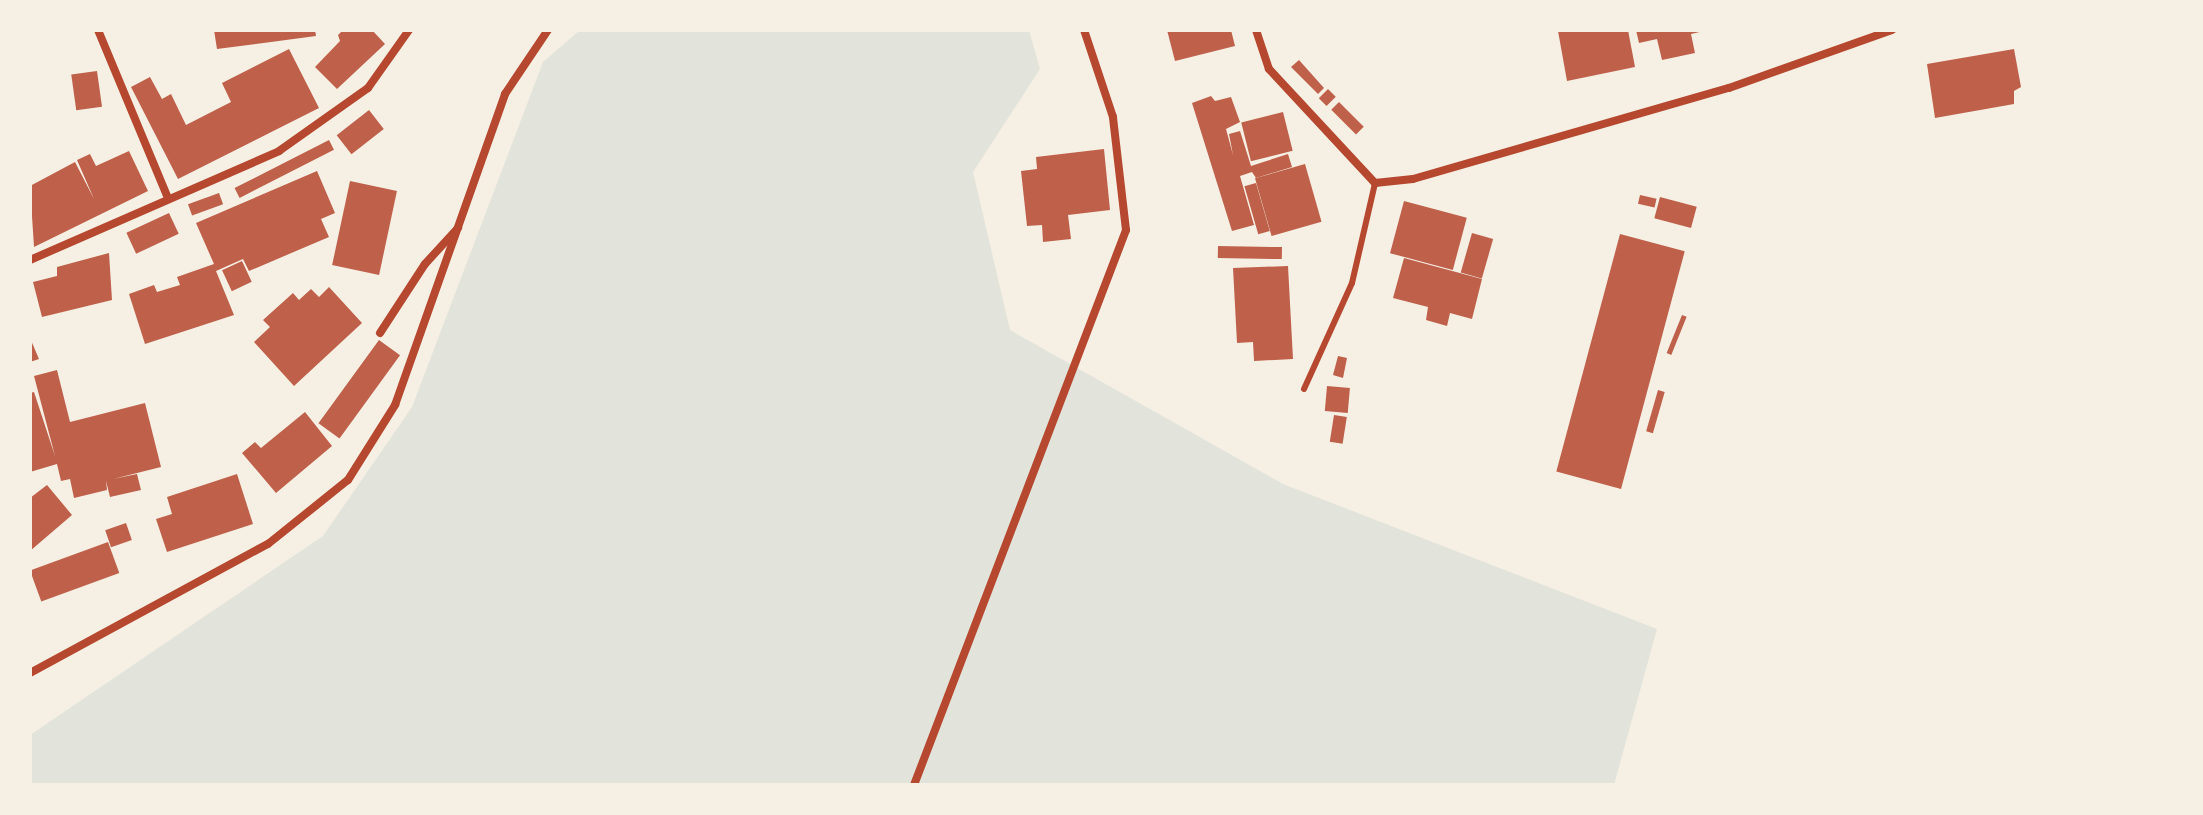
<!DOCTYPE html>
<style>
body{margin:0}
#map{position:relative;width:2203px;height:815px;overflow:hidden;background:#f6efe4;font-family:Cabin,sans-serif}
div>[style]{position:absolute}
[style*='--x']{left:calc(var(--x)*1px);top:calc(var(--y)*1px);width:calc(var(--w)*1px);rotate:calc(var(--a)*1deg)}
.green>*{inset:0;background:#e2e4dc}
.building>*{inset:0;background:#bf614a;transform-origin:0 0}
.service>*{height:6px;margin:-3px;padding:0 3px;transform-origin:3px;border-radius:3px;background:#b5482f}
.minor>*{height:8px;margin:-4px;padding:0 4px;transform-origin:4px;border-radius:4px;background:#b5482f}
span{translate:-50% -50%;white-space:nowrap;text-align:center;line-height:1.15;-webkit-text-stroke:8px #f6efe4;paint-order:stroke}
.frame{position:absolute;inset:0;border:32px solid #f6efe4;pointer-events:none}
</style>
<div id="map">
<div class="green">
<i style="clip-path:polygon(580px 30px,1029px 30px,1040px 69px,973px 172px,1010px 330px,1283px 484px,1657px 629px,1614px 785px,30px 785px,30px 735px,323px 536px,412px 407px,543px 62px)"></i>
</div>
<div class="building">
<i style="clip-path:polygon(214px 30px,315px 30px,316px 36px,217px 49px)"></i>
<i style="clip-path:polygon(343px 30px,372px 30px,385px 44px,337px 89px,315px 67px,340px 41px,338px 35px)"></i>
<i style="clip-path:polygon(1167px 30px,1231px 30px,1235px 46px,1175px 61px)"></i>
<i style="clip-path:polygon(1628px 30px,1635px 67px,1567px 81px,1558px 31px)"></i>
<i style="clip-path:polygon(1636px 30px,1704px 30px,1704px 31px,1691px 34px,1695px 53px,1662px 60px,1657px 39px,1639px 43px)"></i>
<i style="clip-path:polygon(289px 49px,319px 108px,178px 179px,131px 87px,150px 77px,162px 99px,171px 94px,186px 125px,231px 102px,222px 83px)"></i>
<i style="clip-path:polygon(2014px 49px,2021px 87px,2014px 91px,2014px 104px,1935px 118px,1927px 64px)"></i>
<i style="clip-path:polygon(1299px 60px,1324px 88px,1318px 94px,1291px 67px)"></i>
<i style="left:97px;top:71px;width:36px;height:26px;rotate:82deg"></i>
<i style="left:1328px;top:89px;width:11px;height:13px;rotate:45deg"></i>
<i style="clip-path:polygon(1211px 96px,1215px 101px,1231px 97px,1240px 122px,1226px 129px,1233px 155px,1229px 134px,1240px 131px,1251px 166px,1288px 154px,1292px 167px,1256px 178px,1252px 172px,1240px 176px,1254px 225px,1232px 231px,1192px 103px)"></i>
<i style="left:1339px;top:102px;width:35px;height:11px;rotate:45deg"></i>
<i style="left:369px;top:110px;width:24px;height:41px;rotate:52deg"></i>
<i style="left:1283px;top:112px;width:40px;height:43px;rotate:76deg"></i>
<i style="left:329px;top:140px;width:11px;height:106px;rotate:63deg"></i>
<i style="clip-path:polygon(1104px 149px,1110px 210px,1068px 215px,1071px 239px,1043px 242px,1042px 225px,1027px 226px,1021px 171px,1037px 169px,1036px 157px)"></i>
<i style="clip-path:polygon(129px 151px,148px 191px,34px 247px,30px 186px,75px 162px,94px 199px,77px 160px,90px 154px,96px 166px)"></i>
<i style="left:1305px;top:164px;width:60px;height:52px;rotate:74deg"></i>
<i style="clip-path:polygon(317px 171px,335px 213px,321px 219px,329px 237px,249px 271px,243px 259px,216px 271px,234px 315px,145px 344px,129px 294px,154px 285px,157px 292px,180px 285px,177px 277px,214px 264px,196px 223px)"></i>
<i style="left:350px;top:181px;width:48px;height:86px;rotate:12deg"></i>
<i style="left:1256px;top:183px;width:50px;height:12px;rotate:74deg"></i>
<i style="left:219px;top:193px;width:12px;height:33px;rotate:70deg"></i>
<i style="left:1640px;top:195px;width:17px;height:9px;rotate:13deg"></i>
<i style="left:1660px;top:197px;width:38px;height:22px;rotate:15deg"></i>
<i style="left:1404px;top:201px;width:65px;height:54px;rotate:15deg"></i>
<i style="left:169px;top:213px;width:23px;height:47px;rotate:65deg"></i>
<i style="left:1472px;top:233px;width:22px;height:41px;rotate:16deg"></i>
<i style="left:1620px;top:234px;width:67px;height:246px;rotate:15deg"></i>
<i style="left:1218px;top:246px;width:64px;height:12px;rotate:1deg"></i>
<i style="clip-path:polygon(109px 253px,112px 300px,42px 317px,33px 282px,57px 276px,57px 267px)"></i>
<i style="clip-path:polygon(1404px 258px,1482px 279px,1472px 319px,1450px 313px,1447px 326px,1426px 320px,1428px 307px,1393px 298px)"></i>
<i style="left:242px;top:261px;width:23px;height:22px;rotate:65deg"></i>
<i style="clip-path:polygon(1288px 266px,1293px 359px,1254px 361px,1253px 342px,1237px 343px,1233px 268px)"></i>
<i style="clip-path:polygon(329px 287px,362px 323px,294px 386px,254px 342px,270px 327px,263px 320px,293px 293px,299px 300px,311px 289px,319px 297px)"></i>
<i style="left:1682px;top:315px;width:5px;height:41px;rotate:22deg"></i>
<i style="clip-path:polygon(30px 338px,39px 359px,30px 362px)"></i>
<i style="left:379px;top:340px;width:26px;height:103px;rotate:36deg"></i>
<i style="clip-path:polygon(1338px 356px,1347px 358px,1343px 378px,1333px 375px)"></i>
<i style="clip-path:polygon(57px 370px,70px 422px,145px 403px,161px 467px,113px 479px,137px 474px,141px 490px,110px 497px,106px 481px,107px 490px,74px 498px,70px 479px,61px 481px,57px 464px,30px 472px,30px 393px,34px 392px,55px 456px,34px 376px)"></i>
<i style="left:1327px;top:386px;width:23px;height:25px;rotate:5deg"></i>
<i style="left:1658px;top:390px;width:7px;height:43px;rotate:16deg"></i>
<i style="clip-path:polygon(305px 412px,332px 446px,276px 493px,242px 453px,255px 442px,261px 448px)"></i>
<i style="left:1334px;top:415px;width:13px;height:27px;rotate:9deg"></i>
<i style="clip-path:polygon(237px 474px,253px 524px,167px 552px,156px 519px,172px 514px,167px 497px)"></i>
<i style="clip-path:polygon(47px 485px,72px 515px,30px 551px,30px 498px)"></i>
<i style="left:126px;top:523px;width:18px;height:22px;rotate:71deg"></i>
<i style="left:108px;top:542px;width:33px;height:83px;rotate:70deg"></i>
</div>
<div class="service">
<i style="--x:1304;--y:389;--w:116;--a:-65.6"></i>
<i style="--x:1352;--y:283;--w:103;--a:-77"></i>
</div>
<div class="minor">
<i style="--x:98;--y:30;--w:182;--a:67.4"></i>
<i style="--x:1256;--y:30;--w:41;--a:71.6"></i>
<i style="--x:1269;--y:69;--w:156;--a:47.1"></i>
<i style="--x:1375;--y:183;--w:38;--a:-6"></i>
<i style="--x:1413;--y:179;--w:329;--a:-16.1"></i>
<i style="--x:1729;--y:88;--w:173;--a:-19.6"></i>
<i style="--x:30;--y:260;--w:272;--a:-23.6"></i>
<i style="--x:279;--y:151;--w:109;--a:-35.3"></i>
<i style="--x:368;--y:88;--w:71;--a:-54.7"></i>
<i style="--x:380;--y:333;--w:82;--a:-56.9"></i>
<i style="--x:425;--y:264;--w:49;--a:-47.5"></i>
<i style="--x:30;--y:673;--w:271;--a:-28.5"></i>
<i style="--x:268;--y:544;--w:102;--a:-38.7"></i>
<i style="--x:348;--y:480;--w:89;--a:-57.9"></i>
<i style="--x:395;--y:405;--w:330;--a:-70.5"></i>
<i style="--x:505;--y:94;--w:77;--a:-56.1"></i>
<i style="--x:914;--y:785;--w:594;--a:-69.09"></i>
<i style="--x:1126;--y:230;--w:114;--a:-96.6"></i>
<i style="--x:1113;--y:117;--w:92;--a:-108.4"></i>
</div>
<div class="frame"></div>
</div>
